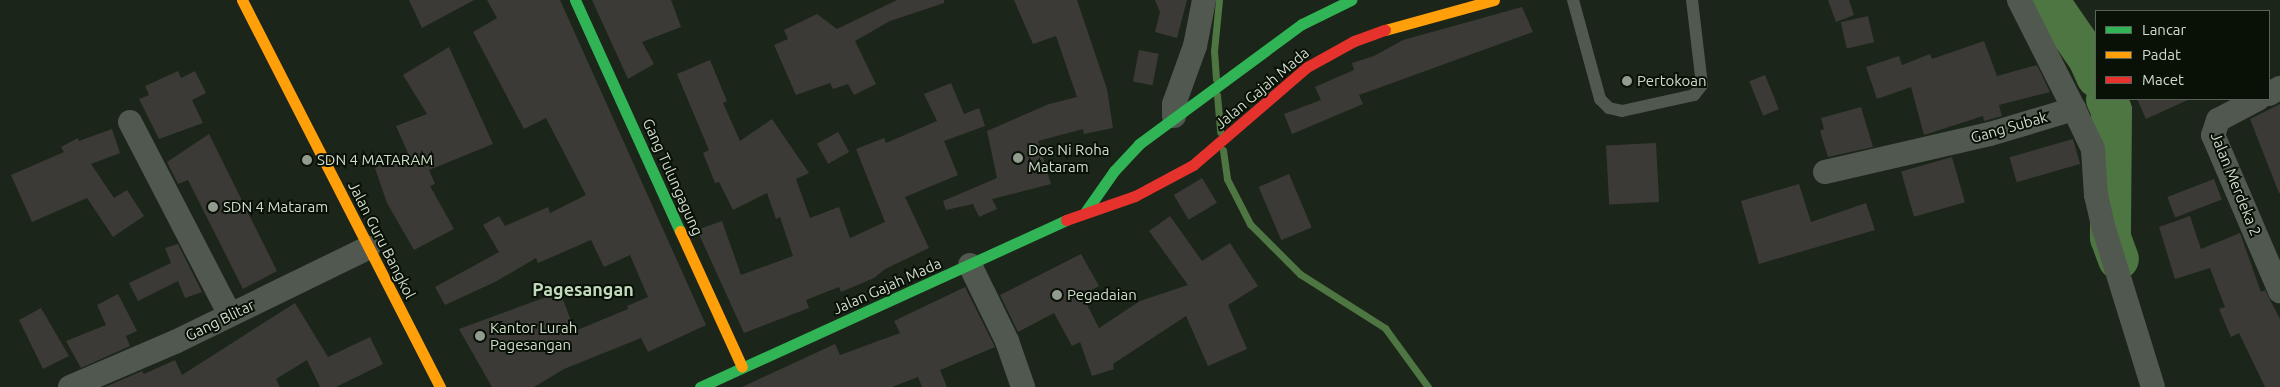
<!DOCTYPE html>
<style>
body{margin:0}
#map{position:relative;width:2280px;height:387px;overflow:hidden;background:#1c2519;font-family:Ubuntu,sans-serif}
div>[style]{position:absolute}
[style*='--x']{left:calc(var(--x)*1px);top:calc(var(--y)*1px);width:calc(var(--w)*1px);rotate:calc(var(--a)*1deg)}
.stream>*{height:7px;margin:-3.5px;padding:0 3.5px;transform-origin:3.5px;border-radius:3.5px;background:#4e7642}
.river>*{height:41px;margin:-20.5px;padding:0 20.5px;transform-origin:20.5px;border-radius:20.5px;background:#4e7642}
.building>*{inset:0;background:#3c3a36;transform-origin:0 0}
.lane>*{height:12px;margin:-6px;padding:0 6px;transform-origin:6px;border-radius:6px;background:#51584f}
.street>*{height:24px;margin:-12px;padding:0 12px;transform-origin:12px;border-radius:12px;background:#51584f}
.fast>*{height:11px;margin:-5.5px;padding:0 5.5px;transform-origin:5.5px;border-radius:5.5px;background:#30b455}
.slow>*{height:11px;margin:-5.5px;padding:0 5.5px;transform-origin:5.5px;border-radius:5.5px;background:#ff9f0a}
.jam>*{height:11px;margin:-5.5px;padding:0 5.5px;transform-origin:5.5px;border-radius:5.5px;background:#e5322d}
.dots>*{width:14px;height:14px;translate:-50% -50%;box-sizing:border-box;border:2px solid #091107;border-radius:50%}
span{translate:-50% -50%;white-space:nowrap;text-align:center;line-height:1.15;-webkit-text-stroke:4px #091107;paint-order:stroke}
.poi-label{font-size:15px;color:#d1dccd}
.left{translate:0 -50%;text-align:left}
.street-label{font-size:15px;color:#d1dccd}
.quarter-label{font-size:18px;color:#c2dabc;font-weight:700}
.legend{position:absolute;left:2095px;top:10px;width:175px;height:90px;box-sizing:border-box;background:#091107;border:1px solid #596256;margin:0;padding:6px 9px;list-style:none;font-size:15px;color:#d1dccd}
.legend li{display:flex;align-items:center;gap:10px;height:25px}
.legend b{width:25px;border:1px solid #596256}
</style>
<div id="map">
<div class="stream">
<i style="--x:1216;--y:79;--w:28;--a:-94"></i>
<i style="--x:1214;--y:51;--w:51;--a:-84.4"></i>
<i style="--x:1217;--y:95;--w:37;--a:85"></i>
<i style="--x:1223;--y:150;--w:29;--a:82"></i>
<i style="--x:1227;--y:179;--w:51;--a:62.9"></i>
<i style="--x:1250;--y:224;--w:71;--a:45"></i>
<i style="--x:1300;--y:274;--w:101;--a:32.4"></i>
<i style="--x:1385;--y:328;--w:73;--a:53.9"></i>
</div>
<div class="river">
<i style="--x:2048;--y:0;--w:70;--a:55.4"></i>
<i style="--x:2088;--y:58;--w:20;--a:66"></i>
<i style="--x:2106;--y:99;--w:12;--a:66"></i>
<i style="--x:2111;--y:110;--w:127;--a:90.5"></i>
<i style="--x:2110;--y:237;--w:23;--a:70"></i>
</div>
<div class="building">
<i style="clip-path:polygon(409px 0,474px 0,422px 28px)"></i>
<i style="clip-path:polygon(487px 0,560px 0,706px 325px,648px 352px,641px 338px,564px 369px,534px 387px,492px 387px,459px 329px,560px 292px,575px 331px,628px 309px,627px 306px,648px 297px,630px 255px,604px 267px,591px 240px,538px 263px,536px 258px,495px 282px,445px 305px,435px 287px,499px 252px,483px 225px,499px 216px,505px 226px,548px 207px,550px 213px,586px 195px,546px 118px,524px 129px,473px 32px,497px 18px)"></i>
<i style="clip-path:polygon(592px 0,671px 0,681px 27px,642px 42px,654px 64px,628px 79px)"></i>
<i style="clip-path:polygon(897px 0,944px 0,944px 3px,890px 21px,855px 41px,876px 84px,854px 95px,848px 84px,833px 89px,830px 83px,796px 95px,774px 45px,788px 39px,784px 30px,817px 14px,837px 29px)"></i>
<i style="clip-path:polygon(1014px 0,1077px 0,1107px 89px,1113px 128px,1084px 134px,1083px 129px,1038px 141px,1051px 184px,992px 199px,997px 209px,979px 217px,973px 204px,946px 210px,943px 201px,997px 178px,987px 131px,1049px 104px,1077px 97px,1056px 36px,1033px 44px)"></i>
<i style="clip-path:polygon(1155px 0,1187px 0,1177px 38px,1155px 32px,1160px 12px)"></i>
<i style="clip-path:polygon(1828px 0,1849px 0,1854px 15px,1836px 22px)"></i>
<i style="clip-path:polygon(1522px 7px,1533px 32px,1359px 95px,1363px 104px,1292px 134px,1284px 114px,1321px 100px,1315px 87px,1354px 70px,1352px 63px,1374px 56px,1403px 40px)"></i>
<i style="left:1868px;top:16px;width:27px;height:28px;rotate:77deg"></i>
<i style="clip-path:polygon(1984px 41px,1997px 76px,2037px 65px,2050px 92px,1999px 105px,2002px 116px,1984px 121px,1983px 116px,1924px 135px,1911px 87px,1877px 99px,1866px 67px,1899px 56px,1902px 65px,1930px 54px,1932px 59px)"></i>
<i style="clip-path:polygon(449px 47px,493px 144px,429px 170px,435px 184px,430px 186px,454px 229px,414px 250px,387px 203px,375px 168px,408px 153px,396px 126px,427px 114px,403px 75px)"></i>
<i style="left:1139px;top:50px;width:20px;height:32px;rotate:11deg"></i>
<i style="clip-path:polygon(710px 60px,727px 101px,723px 103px,740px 141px,772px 119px,809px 173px,796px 179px,810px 218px,839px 207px,850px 238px,885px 222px,856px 149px,884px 138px,886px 143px,937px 121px,924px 94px,951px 83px,964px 114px,979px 108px,985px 126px,944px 141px,958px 175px,905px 197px,929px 248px,885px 269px,874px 278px,841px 292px,839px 287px,806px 300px,809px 308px,744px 333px,697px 230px,722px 221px,741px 275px,793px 256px,780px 217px,776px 219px,767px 193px,733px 210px,719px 182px,715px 183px,703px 153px,709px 150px,677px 74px)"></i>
<i style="clip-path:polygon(178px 71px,181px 78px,195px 71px,206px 93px,192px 100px,203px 123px,159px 139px,139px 99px,149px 95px,145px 86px)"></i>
<i style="left:1765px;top:75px;width:37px;height:17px;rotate:68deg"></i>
<i style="clip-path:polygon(2137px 99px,2190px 99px,2146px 119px)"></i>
<i style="clip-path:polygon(2280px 104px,2280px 193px,2279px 193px,2250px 119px)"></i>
<i style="clip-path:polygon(1861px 107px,1873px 147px,1828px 157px,1820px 131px,1824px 129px,1821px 118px)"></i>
<i style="clip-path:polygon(112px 129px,120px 153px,91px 164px,114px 198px,127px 190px,144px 216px,113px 237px,87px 198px,32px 222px,11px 175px,64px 152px,61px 147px,78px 138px,79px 141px)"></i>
<i style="left:838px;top:132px;width:23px;height:24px;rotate:61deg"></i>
<i style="clip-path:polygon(209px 134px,277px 271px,243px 289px,188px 180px,178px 184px,167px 162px)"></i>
<i style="left:2073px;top:139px;width:26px;height:66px;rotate:74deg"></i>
<i style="left:1656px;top:143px;width:59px;height:50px;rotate:87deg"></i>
<i style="left:1952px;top:157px;width:47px;height:53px;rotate:74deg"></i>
<i style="left:1289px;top:174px;width:58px;height:33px;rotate:67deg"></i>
<i style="left:1202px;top:178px;width:29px;height:33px;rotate:59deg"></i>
<i style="left:2214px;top:179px;width:22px;height:50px;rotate:69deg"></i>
<i style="clip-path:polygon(1799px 184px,1811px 222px,1866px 203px,1875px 230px,1759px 264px,1741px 201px)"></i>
<i style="clip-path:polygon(1170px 216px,1202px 261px,1230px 243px,1258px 286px,1228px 305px,1247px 349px,1208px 366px,1186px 316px,1113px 364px,1114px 369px,1092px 376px,1080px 342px,1072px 346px,1054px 313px,1018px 332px,1000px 295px,1081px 254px,1099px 286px,1082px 295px,1099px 328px,1140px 301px,1188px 285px,1149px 231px)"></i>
<i style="clip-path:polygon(2190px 216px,2201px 249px,2240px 233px,2261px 292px,2265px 290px,2280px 319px,2280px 387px,2265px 387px,2239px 333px,2231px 337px,2219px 309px,2225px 307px,2210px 268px,2175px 279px,2159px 227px)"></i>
<i style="clip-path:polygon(178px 244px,202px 292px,185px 298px,178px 281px,138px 301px,129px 283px,171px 263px,165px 248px)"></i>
<i style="clip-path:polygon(965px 287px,995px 347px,940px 370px,947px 387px,922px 387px,918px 377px,892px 387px,742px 387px,835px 344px,840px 355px,900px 333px,894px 321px)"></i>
<i style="clip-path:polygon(118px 294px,137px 331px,126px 336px,130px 346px,81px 368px,66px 341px,106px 325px,97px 305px)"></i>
<i style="clip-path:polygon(295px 303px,328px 357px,370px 337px,383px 364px,336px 387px,320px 387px,307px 360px,276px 379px,280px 387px,105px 387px,142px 371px,144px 374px,175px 360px,182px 375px)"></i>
<i style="clip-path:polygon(41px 308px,69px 356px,43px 369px,19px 320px)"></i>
</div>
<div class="lane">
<i style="--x:1573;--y:0;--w:103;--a:74.7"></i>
<i style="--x:1600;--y:99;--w:13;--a:45"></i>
<i style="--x:1609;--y:108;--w:13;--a:13"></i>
<i style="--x:1622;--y:111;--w:74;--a:-12.5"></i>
<i style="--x:1694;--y:95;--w:13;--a:-51"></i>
<i style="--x:1702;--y:85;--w:86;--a:-96.7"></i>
</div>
<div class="street">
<i style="--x:2269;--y:94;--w:13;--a:-29"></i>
<i style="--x:2258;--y:99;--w:45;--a:152.3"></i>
<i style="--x:2218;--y:120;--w:16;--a:108"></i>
<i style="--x:2213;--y:135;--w:170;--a:66.8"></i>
<i style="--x:2074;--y:109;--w:44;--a:64.6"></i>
<i style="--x:2093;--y:149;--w:46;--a:86.3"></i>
<i style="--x:2096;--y:195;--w:35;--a:77"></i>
<i style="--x:2104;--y:229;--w:165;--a:72.8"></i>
<i style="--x:1174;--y:116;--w:12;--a:-90"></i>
<i style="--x:1174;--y:104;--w:62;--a:-70.1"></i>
<i style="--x:1195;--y:46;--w:47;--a:-78.9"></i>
<i style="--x:130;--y:122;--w:217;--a:62.6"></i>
<i style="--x:1825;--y:172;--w:169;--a:-13"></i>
<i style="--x:1990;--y:134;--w:88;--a:-16.6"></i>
<i style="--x:2074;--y:109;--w:122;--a:-116.8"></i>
<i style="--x:970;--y:265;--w:85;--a:64"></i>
<i style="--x:1007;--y:341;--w:49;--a:70.8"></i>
<i style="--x:70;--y:387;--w:114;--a:-23.2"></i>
<i style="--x:175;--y:342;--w:215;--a:-26"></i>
</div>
<div class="fast">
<i style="--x:575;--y:0;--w:254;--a:65.6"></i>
<i style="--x:1086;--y:211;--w:49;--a:-55"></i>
<i style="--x:1114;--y:171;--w:37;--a:-47"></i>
<i style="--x:1139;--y:144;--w:202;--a:-36.4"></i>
<i style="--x:1302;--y:24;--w:55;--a:-26.1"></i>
<i style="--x:700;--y:387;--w:402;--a:-24.5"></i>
</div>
<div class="slow">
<i style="--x:242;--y:0;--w:435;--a:62.9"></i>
<i style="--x:1385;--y:30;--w:113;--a:-15.4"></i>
<i style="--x:680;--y:231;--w:149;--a:65.5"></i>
</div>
<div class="jam">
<i style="--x:1066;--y:220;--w:73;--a:-19.2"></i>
<i style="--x:1135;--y:196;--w:66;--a:-28.1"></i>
<i style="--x:1193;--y:165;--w:150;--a:-40.7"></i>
<i style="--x:1307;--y:67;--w:54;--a:-29"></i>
<i style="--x:1354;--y:41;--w:33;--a:-20"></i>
</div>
<div class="dots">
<i style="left:1627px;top:81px;background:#929c8e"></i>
<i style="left:1018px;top:158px;background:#929c8e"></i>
<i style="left:307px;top:160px;background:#929c8e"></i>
<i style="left:213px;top:207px;background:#929c8e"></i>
<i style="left:1057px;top:295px;background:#929c8e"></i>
<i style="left:480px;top:336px;background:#929c8e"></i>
</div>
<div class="poi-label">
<span class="left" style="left:1637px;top:81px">Pertokoan</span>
<span class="left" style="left:1028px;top:158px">Dos Ni Roha<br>Mataram</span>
<span class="left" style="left:317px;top:160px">SDN 4 MATARAM</span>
<span class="left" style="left:223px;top:207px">SDN 4 Mataram</span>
<span class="left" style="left:1067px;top:295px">Pegadaian</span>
<span class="left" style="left:490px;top:336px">Kantor Lurah<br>Pagesangan</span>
</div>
<div class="street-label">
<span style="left:1262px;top:88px;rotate:-40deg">Jalan Gajah Mada</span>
<span style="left:2009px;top:127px;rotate:-16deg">Gang Subak</span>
<span style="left:673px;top:177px;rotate:66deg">Gang Tulungagung</span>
<span style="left:2236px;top:184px;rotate:68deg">Jalan Merdeka 2</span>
<span style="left:382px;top:240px;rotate:63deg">Jalan Guru Bangkol</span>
<span style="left:887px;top:286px;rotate:-24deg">Jalan Gajah Mada</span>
<span style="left:220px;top:320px;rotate:-26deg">Gang Blitar</span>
</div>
<div class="quarter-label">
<span style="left:583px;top:289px">Pagesangan</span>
</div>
<ul class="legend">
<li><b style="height:6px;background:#30b455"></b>Lancar</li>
<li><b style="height:6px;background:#ff9f0a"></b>Padat</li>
<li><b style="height:6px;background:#e5322d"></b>Macet</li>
</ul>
</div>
